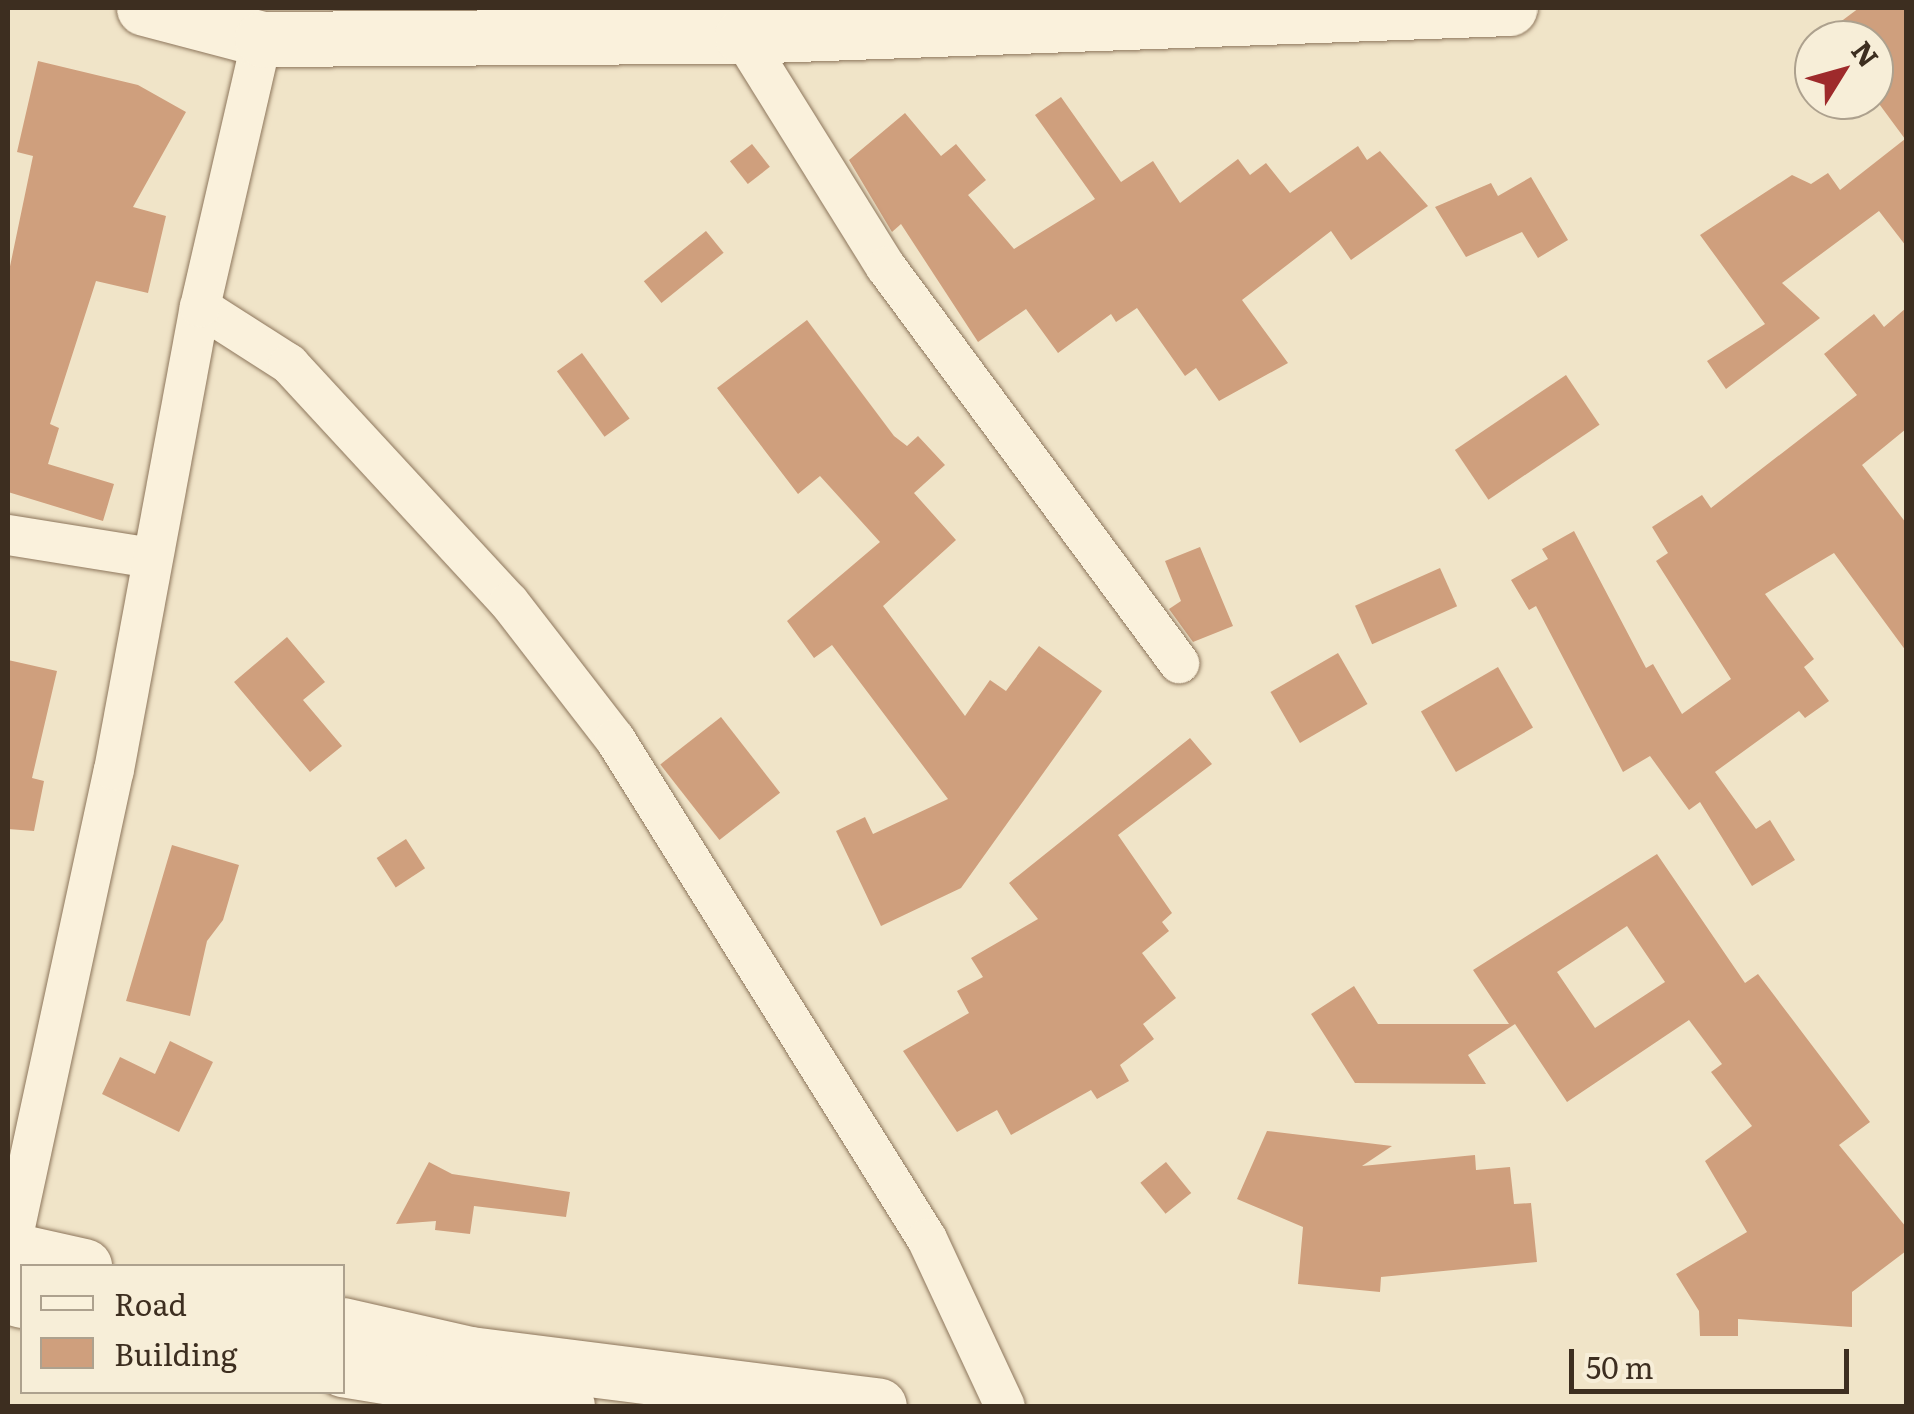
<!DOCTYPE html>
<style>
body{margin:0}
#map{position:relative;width:1914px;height:1414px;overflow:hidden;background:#f0e4c8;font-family:Literata,serif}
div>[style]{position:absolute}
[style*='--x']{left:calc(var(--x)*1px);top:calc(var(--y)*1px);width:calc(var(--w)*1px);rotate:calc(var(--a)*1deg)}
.building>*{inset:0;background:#cf9f7d;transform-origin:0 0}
.roads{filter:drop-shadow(0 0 2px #8d765c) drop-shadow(0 0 2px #8d765c)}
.street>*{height:40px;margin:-20px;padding:0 20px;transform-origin:20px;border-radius:20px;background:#faf1dc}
.secondary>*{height:55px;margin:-27.5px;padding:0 27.5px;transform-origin:27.5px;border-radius:27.5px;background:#faf1dc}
span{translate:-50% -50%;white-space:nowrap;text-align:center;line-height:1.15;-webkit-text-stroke:10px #f7eed8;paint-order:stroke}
.frame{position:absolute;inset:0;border:10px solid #3d2e20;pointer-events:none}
.legend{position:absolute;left:20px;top:1264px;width:325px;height:130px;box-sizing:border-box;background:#f7eed8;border:2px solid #ada18e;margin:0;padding:12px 18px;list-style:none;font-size:30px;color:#3d2e20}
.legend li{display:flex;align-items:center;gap:20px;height:50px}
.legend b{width:50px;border:2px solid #ada18e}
.north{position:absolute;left:1794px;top:20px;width:100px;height:100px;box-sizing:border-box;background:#f7eed8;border:2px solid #ada18e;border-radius:50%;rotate:53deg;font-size:28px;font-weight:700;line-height:40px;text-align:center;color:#3d2e20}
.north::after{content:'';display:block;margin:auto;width:35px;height:45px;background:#9e2a2b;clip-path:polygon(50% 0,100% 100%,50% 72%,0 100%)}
.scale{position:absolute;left:1569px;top:1349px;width:280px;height:45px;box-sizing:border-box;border:5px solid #3d2e20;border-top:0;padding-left:12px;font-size:30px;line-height:35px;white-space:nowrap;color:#3d2e20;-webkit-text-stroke:8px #f7eed8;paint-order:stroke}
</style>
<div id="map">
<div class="building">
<i style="clip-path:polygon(1859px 8px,1906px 8px,1906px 246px,1879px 211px,1782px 283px,1820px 318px,1726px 389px,1707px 361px,1765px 324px,1700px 235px,1792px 175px,1811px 184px,1828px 173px,1840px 190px,1905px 139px,1874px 97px,1874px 40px,1816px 40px)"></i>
<i style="clip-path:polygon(38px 61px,138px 85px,186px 112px,133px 207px,166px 216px,148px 293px,96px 281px,50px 424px,59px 428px,48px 464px,114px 484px,103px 521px,8px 492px,8px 276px,33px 156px,17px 152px)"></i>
<i style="clip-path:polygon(1061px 97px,1121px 182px,1153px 161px,1180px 203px,1238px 159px,1250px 175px,1266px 163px,1290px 193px,1358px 146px,1367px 160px,1380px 151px,1428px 206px,1351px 260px,1331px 231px,1242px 300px,1288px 363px,1219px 401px,1196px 368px,1185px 376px,1137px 308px,1116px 322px,1111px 314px,1058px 353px,1026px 309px,978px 342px,901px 224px,892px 232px,849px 160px,905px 113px,941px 156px,956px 144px,986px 180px,968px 195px,1014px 249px,1095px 199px,1035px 115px)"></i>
<i style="left:752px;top:144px;width:29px;height:28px;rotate:52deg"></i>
<i style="clip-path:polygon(1531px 177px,1568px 240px,1538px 258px,1522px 232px,1466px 257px,1435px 207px,1491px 183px,1498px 196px)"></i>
<i style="left:706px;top:231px;width:28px;height:80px;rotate:51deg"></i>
<i style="clip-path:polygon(1906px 308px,1906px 429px,1862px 465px,1906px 523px,1906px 651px,1834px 553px,1765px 594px,1814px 659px,1804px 667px,1829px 701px,1805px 718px,1799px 711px,1715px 772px,1756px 829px,1770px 820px,1795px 860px,1752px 886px,1700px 802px,1689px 810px,1650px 756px,1623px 772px,1536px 606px,1529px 610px,1511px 580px,1548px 559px,1542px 549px,1574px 531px,1646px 668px,1653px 664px,1682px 714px,1731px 679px,1656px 561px,1668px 553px,1652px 527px,1702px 495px,1711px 508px,1857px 395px,1824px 354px,1874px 314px,1884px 327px)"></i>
<i style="clip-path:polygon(807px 320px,894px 436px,907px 446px,918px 436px,945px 465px,914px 493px,956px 540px,883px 606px,965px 716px,990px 680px,1006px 691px,1039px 646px,1102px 691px,961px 888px,881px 926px,836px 831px,865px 817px,873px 834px,948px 799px,832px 645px,814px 658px,787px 621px,880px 542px,820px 476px,798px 494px,717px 388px)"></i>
<i style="left:582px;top:353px;width:81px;height:31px;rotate:54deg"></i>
<i style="left:1566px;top:375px;width:60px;height:134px;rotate:56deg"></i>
<i style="clip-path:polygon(1200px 547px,1233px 626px,1193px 642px,1169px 609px,1181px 601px,1165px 561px)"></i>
<i style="left:1440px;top:568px;width:42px;height:93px;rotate:66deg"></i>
<i style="clip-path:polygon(287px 637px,325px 682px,303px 700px,342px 746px,310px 772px,234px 682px)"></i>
<i style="left:1338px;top:653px;width:59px;height:78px;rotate:60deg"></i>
<i style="clip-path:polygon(8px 660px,57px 671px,32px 778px,44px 781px,34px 831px,8px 829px)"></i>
<i style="left:1498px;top:667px;width:70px;height:89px;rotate:60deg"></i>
<i style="left:721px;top:717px;width:96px;height:77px;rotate:52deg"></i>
<i style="clip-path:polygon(1190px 738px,1212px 764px,1118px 835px,1172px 913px,1162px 922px,1169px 931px,1142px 953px,1176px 998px,1143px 1024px,1154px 1039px,1120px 1065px,1129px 1081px,1097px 1099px,1091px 1090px,1011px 1135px,997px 1110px,957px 1132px,903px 1051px,969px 1013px,957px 991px,983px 977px,971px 958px,1038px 919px,1009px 883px)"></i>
<i style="left:406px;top:839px;width:35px;height:35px;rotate:57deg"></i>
<i style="clip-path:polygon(172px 845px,239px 865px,223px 920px,207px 941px,190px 1016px,126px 1001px)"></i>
<i style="clip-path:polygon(evenodd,1657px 854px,1745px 983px,1758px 974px,1870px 1122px,1839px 1145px,1906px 1227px,1906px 1251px,1852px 1292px,1852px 1327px,1738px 1319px,1738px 1336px,1700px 1336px,1699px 1311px,1676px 1274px,1747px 1232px,1705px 1161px,1752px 1126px,1711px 1072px,1722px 1064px,1689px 1020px,1567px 1102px,1515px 1024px,1468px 1055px,1486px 1084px,1355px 1083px,1311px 1014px,1354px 986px,1378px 1024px,1509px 1024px,1473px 970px,1657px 854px,1627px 926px,1665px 982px,1595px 1028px,1557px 972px,1627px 926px)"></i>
<i style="clip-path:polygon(170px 1041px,213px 1062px,179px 1132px,102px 1094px,120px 1057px,155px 1074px)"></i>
<i style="clip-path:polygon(1267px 1131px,1392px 1146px,1362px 1166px,1475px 1155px,1476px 1170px,1510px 1167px,1514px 1204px,1531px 1203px,1537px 1262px,1381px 1277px,1380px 1292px,1298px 1284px,1303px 1227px,1237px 1199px)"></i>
<i style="clip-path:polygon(429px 1162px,452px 1174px,570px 1192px,566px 1217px,474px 1206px,470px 1234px,435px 1230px,436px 1221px,396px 1224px)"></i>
<i style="left:1166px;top:1162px;width:40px;height:33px;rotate:51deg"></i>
</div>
<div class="roads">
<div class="street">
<i style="--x:742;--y:36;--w:272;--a:58.1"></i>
<i style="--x:886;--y:267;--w:493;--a:53.5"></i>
<i style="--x:200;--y:307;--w:106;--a:32.6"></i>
<i style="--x:289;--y:364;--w:324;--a:47.3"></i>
<i style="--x:509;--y:602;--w:173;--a:52.3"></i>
<i style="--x:615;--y:739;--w:589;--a:58.04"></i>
<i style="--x:927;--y:1239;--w:184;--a:65"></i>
<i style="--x:8;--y:535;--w:146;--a:9.1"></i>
<i style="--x:10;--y:1250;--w:491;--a:-77.8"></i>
<i style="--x:114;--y:770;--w:471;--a:-79.5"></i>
<i style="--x:200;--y:307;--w:275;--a:-77"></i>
</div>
<div class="secondary">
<i style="--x:144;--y:8;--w:122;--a:14.7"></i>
<i style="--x:262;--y:39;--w:480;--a:-0.4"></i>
<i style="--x:742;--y:36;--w:768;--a:-2.09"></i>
<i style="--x:8;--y:1249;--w:78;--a:12.6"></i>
<i style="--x:8;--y:1296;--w:15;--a:16"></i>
<i style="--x:342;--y:1325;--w:131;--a:12.8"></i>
<i style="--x:470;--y:1354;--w:412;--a:7.2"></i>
<i style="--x:342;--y:1369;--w:228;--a:9.3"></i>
</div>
</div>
<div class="frame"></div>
<ul class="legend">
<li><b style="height:12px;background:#faf1dc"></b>Road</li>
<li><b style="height:28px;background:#cf9f7d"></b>Building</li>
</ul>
<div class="north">N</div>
<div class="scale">50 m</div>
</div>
